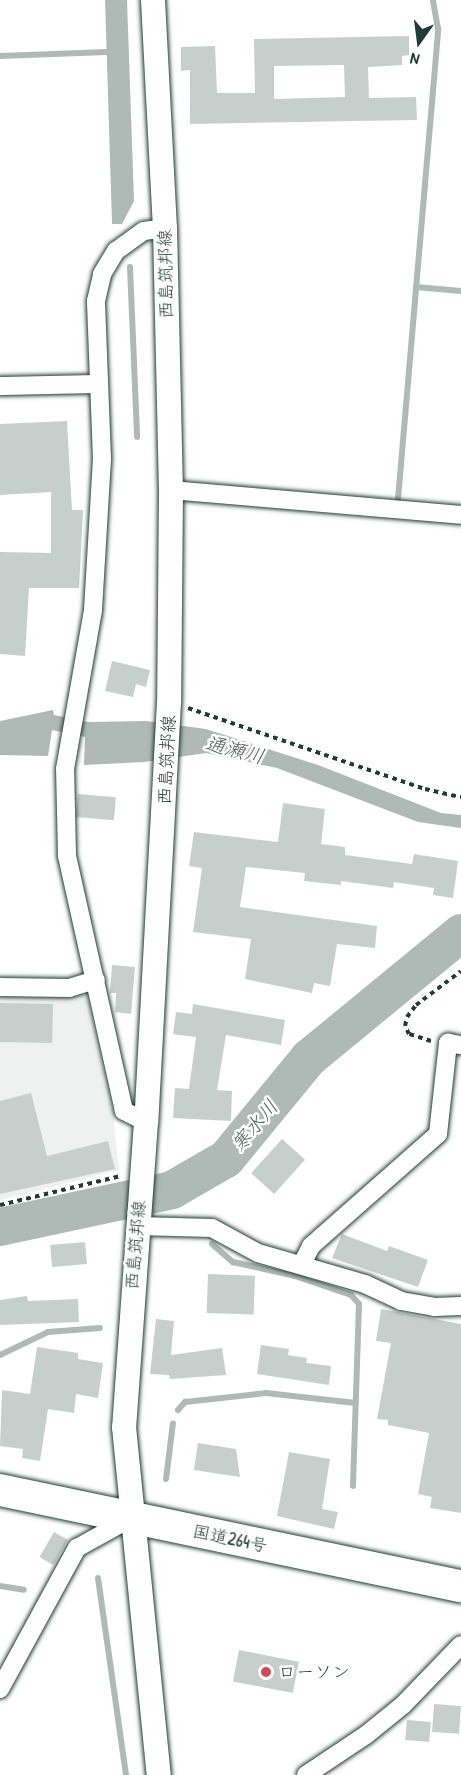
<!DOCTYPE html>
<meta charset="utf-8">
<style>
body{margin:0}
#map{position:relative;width:461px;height:1775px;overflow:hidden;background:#fff;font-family:"Patrick Hand","Klee One",sans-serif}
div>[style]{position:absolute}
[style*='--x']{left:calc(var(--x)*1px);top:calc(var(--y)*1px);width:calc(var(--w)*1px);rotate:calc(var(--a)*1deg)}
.built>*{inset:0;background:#eef1f0}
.water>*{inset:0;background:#afbab7}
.stream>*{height:6px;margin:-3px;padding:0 3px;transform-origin:3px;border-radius:3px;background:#afbab7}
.river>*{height:38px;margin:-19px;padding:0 19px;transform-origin:19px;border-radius:19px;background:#afbab7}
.building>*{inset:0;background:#c7cfcc;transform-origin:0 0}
.path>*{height:4px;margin-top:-2px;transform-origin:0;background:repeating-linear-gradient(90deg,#1f3d34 0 4.5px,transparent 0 9px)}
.roads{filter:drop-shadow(0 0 2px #1f3d34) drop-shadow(0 0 2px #1f3d34)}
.street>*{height:18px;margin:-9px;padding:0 9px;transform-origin:9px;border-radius:9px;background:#fff}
.secondary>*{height:24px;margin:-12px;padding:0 12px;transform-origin:12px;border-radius:12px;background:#fff}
.highway>*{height:32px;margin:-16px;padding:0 16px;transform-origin:16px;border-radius:16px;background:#fff}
.dots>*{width:16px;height:16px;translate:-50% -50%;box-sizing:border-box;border:3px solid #fff;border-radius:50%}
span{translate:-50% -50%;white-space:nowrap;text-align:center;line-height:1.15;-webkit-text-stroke:5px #fff;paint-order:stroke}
.street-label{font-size:18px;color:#1f3d34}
.poi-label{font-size:18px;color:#1f3d34}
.left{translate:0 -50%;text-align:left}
.water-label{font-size:20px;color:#4a625b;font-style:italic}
.north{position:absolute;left:389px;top:12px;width:60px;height:60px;-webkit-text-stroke:4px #fff;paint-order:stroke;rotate:194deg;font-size:16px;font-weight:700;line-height:24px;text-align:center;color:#1f3d34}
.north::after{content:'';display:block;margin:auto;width:21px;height:27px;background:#1f3d34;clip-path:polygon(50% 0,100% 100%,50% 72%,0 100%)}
</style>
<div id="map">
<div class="built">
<i style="clip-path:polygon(0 994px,87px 996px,112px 1105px,119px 1170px,0 1200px)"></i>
</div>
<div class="water">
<i style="clip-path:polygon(105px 0,127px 0,134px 201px,122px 224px,112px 224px)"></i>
<i style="clip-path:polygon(53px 710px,54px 715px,88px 722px,146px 721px,206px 729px,318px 765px,441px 813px,461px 815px,461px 828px,418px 822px,277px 768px,206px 753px,144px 762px,84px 765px,85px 737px,52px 730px,48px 756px,0 755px,0 721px)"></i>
</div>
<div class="stream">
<i style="--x:0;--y:56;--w:107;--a:-2.1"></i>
<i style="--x:130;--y:267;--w:170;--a:87.6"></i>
<i style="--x:416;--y:287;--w:45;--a:5.1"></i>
<i style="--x:398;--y:499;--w:472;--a:-85.1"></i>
<i style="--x:438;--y:29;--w:29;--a:-100"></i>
<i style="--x:212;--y:1244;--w:28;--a:41"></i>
<i style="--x:233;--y:1262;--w:64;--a:12.7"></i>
<i style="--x:295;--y:1276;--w:59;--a:18.7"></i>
<i style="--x:351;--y:1295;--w:12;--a:48"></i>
<i style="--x:359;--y:1304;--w:182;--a:91.9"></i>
<i style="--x:0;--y:1355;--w:53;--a:-25.6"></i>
<i style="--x:48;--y:1332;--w:52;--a:-4.4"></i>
<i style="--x:178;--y:1410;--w:11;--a:-49"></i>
<i style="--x:185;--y:1402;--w:81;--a:-6.3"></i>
<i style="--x:266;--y:1393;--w:90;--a:6.4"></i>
<i style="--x:166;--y:1479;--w:56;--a:-82.9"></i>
<i style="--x:98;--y:1578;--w:199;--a:81.9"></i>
<i style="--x:0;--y:1586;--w:24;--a:9"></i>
</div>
<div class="river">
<i style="--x:0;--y:1227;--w:176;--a:-12.1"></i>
<i style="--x:172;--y:1190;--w:62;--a:-29.9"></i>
<i style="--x:226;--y:1159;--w:131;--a:-50.6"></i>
<i style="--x:309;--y:1058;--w:197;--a:-39.4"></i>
</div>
<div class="building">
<i style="clip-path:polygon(evenodd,409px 36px,409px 55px,402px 56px,402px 65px,368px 67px,369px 98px,416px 97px,417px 120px,190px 124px,190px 70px,181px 71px,181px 47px,215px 46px,217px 93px,255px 93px,254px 39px,409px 36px,344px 65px,345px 97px,274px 99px,274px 66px,344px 65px)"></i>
<i style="clip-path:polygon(67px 421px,72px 510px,83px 510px,79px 588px,29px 588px,25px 656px,0 654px,0 552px,51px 553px,51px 492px,0 495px,0 424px)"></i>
<i style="clip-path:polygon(112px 661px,150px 670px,146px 687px,136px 684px,133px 697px,105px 691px)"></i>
<i style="left:78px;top:794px;width:38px;height:23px;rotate:5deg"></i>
<i style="clip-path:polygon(283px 803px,325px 809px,321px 844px,345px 847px,345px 855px,412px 864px,414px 854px,458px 861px,453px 898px,433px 895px,434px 888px,394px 882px,393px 888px,341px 881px,341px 885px,304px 881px,305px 873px,246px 867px,240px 907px,377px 926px,375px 948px,337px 944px,330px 986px,314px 983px,312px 993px,245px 979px,251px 939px,193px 932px,202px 868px,189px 866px,194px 832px,278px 842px)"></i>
<i style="clip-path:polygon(112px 965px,135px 967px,131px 1014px,115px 1012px,116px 993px,110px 993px)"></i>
<i style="left:0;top:1003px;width:53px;height:39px;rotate:1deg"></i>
<i style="clip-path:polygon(193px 1004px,285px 1020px,281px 1045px,226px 1035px,217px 1090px,232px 1091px,231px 1121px,173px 1118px,175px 1088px,189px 1089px,196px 1037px,173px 1034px,176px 1012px,192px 1014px)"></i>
<i style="clip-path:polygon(31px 1093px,47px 1156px,108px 1141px,115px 1169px,0 1194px,0 1101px)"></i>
<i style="left:282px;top:1139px;width:31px;height:46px;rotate:42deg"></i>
<i style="clip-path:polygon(342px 1234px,387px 1251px,389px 1246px,428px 1260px,418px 1287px,332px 1258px)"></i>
<i style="left:85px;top:1242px;width:22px;height:35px;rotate:85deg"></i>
<i style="left:208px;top:1274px;width:47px;height:39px;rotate:2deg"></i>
<i style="clip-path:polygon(27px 1296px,28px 1301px,78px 1299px,79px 1322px,0 1325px,0 1300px)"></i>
<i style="clip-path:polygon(381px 1309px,461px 1324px,461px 1513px,430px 1508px,432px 1497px,418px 1494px,429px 1433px,388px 1425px,388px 1420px,377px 1419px,391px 1343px,376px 1341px)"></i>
<i style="clip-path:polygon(156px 1319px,174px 1321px,171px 1355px,222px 1348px,226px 1375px,170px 1379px,169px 1375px,150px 1374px)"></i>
<i style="clip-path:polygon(261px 1345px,289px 1349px,288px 1355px,307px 1358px,306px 1363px,331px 1366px,329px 1385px,257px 1374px)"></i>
<i style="clip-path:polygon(37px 1347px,78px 1353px,78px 1359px,103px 1363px,98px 1398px,76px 1394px,74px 1413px,48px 1409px,40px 1461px,22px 1458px,23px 1449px,0 1446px,2px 1390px,30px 1394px)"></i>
<i style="clip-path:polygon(198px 1443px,236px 1449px,240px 1477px,194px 1470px)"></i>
<i style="clip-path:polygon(289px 1452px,330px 1459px,322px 1509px,338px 1512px,334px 1529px,277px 1516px)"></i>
<i style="left:54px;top:1532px;width:16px;height:29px;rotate:30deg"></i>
<i style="left:239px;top:1650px;width:61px;height:32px;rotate:11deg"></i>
<i style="left:434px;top:1704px;width:27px;height:28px;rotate:4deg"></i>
<i style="left:407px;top:1720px;width:24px;height:20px;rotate:5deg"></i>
</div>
<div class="path">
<i style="--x:188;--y:708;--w:250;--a:18.9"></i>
<i style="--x:425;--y:789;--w:37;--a:13"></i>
<i style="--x:431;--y:1041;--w:23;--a:-162"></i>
<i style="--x:409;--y:1034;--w:9;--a:-117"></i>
<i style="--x:405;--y:1026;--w:9;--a:-77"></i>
<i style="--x:407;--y:1017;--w:15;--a:-53"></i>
<i style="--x:416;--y:1005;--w:56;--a:-37.1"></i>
<i style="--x:0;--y:1205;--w:124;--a:-13.5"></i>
</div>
<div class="roads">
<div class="street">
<i style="--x:0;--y:386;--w:98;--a:-1.2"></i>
<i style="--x:171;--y:490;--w:291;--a:4.9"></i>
<i style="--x:0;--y:987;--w:69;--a:0.8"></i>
<i style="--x:69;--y:988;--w:28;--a:-17"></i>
<i style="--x:146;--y:1122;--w:25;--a:-153"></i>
<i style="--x:124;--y:1111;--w:262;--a:-102.6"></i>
<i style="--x:67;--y:855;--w:86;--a:-91.3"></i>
<i style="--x:65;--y:769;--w:161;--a:-80"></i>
<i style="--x:93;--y:610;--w:151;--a:-86.6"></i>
<i style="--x:102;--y:459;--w:158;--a:-92.2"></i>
<i style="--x:96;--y:301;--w:28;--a:-77"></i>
<i style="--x:102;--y:274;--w:27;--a:-59"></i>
<i style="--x:116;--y:251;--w:34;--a:-36"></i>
<i style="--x:144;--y:231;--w:21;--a:-8"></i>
<i style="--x:138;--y:1226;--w:74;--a:1.5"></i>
<i style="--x:212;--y:1228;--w:52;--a:28.5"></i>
<i style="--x:258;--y:1253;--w:111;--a:16.2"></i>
<i style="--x:365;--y:1284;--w:40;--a:25"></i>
<i style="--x:401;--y:1301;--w:34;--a:10"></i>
<i style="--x:434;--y:1307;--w:27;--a:-2"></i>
<i style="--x:302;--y:1264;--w:20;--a:-63"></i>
<i style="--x:311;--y:1246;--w:169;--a:-41.4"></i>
<i style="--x:438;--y:1134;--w:92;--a:-83.7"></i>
<i style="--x:448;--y:1043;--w:13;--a:9"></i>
<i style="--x:0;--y:1689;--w:161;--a:-61.4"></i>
<i style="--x:77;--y:1548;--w:62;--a:-29.1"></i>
<i style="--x:306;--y:1775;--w:72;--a:-33.7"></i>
<i style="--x:366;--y:1735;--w:48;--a:-39"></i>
<i style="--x:403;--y:1705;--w:83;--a:-46"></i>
</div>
<div class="secondary">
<i style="--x:153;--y:0;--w:228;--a:87"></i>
<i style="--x:165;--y:228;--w:262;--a:88.7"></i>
<i style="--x:171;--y:490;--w:212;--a:90.5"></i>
<i style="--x:169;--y:702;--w:421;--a:93.1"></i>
<i style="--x:146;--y:1122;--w:306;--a:94.1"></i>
<i style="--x:124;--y:1427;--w:350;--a:84.3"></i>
</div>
<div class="highway">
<i style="--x:0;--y:1490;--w:471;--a:11.8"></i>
</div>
</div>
<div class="dots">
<i style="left:266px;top:1672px;background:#d1495b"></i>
</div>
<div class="street-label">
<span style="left:166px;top:274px;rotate:-91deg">西島筑邦線</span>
<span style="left:167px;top:760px;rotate:-87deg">西島筑邦線</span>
<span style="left:136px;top:1245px;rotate:-85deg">西島筑邦線</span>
<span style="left:230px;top:1539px;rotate:12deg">国道264号</span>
</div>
<div class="poi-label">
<span class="left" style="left:278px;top:1672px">ローソン</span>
</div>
<div class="water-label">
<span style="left:235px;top:749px;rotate:14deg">通瀬川</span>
<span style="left:254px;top:1125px;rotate:-50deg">寒水川</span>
</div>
<div class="north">N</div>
</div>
